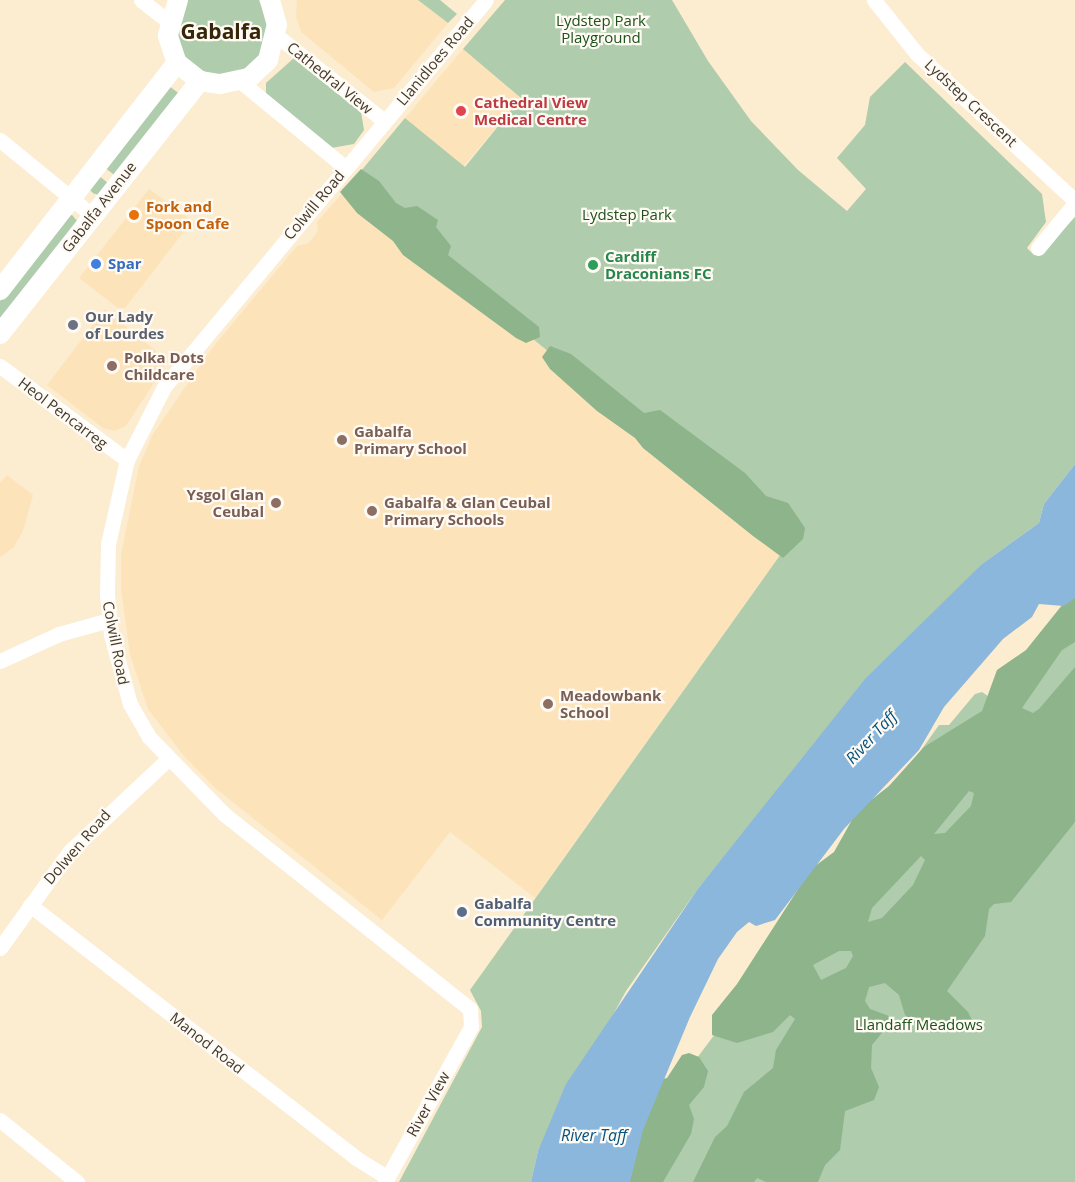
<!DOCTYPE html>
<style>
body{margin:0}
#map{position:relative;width:1075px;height:1182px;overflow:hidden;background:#fcecd0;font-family:"Open Sans",sans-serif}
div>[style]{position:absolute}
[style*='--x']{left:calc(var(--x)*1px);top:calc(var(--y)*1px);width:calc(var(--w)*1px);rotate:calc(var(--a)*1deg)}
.built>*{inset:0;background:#fce3ba;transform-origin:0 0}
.green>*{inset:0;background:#afccac;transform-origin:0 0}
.forest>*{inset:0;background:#8eb48b}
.water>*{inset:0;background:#8ab7db}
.minor>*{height:15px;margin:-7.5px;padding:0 7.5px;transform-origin:7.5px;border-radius:7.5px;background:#fff}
.tertiary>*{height:20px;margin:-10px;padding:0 10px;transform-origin:10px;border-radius:10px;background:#fff}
.dots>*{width:16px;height:16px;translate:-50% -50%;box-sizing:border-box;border:3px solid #fffbf4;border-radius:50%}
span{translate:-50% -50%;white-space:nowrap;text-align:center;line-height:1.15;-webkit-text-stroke:4.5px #fffbf4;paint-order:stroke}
.park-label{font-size:15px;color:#1d511b}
.street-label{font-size:15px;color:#423a2c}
.health-label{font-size:15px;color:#be3a42;font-weight:700}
.left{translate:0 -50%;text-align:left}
.food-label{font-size:15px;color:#c56008;font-weight:700}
.leisure-label{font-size:15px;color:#27864d;font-weight:700}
.shop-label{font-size:15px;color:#366cbe;font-weight:700}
.worship-label{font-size:15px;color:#5b616d;font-weight:700}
.education-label{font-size:15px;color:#785e54;font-weight:700}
.right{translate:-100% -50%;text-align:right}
.service-label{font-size:15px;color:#4e5e75;font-weight:700}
.water-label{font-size:16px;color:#045381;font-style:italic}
.district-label{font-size:21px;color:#362708;font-weight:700}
</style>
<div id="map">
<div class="built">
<i style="clip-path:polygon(297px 0,418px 0,448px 23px,394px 88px,374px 92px,301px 32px,296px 17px)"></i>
<i style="left:463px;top:49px;width:76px;height:90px;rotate:40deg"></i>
<i style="clip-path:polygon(149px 189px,188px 218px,189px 225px,125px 308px,118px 308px,79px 278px)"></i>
<i style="clip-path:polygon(346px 189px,788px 544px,535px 898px,450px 832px,382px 920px,216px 789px,184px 756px,148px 709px,130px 655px,121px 589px,121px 555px,139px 466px,153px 434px,213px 347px,297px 246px,309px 243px,318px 231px,317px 222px)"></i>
<i style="clip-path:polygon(105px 309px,168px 361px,126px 426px,114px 431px,103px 428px,47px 385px)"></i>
<i style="clip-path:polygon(7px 475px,33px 495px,23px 531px,13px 548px,0 557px,0 483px)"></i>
</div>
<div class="green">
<i style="clip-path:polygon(187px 0,259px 0,269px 24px,265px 49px,249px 68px,228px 76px,205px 73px,186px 59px,177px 37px)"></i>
<i style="clip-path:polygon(418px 0,440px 0,457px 14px,448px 23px)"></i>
<i style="clip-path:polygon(505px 0,672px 0,708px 61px,751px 121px,798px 170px,847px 211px,866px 189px,837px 158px,865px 125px,870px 97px,905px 62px,1042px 194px,1046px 222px,1027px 248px,1034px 255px,1041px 254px,1075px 217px,1075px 464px,1044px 504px,1039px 523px,982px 564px,778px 790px,697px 890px,626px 991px,538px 1151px,531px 1182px,399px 1182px,482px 1027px,481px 1011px,470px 990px,788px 544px,346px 189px,405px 118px,465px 167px,521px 98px,463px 49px)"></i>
<i style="clip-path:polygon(294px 58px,361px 112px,364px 130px,354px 144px,331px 148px,266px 94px,266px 83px)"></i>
<i style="left:169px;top:86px;width:15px;height:104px;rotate:37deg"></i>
<i style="clip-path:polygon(98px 175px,109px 184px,97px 197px,89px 189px)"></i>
<i style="clip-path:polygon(66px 216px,72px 215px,78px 222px,0 324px,0 301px)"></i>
<i style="clip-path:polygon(1075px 598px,1075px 1182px,630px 1182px,643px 1130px,799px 922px,939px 725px,949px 725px,975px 694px,982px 692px,992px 699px)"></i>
</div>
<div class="forest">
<i style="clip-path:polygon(361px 169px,379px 181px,396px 203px,405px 208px,417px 206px,438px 220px,436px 227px,451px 246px,448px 255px,539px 327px,540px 337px,526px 343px,516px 338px,403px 255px,393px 241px,357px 213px,340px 192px)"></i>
<i style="clip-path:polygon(550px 346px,571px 354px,644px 413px,660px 410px,745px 473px,766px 496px,788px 503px,805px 528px,803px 539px,783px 558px,753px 536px,643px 448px,635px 438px,597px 411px,550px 369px,542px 357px)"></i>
<i style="clip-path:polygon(evenodd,1075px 589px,1075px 642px,1062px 650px,1022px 708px,1033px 713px,1039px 709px,1075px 667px,1075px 822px,1011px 902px,994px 904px,989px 909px,985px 936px,947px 991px,968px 1012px,975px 1026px,916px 1024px,905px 1015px,899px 995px,885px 983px,869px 987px,865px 1001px,870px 1009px,889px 1016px,890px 1023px,872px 1045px,871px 1068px,879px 1087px,874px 1100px,845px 1111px,840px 1150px,825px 1165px,818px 1182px,766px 1182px,757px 1178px,754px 1182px,693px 1182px,715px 1137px,727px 1126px,744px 1092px,773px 1068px,776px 1050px,795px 1019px,790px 1015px,773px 1032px,737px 1043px,712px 1035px,712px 1015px,737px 984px,811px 869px,834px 852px,857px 811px,889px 786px,924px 747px,982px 711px,997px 670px,1026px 650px,1075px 589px,969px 791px,974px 793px,971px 806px,945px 833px,934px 834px,969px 791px,1075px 589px,921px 856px,925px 860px,913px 885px,882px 918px,868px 922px,872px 908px,921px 856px,1075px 589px,839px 951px,851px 951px,853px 956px,846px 968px,821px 980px,813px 965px,839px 951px)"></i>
<i style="clip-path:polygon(689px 1053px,699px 1057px,708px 1071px,704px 1087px,689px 1105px,694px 1119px,691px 1134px,663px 1182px,605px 1182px,659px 1080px,667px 1078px,682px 1055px)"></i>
</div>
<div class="water">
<i style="clip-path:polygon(1075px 464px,1075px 598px,1064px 606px,1039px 604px,1032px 617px,1003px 639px,944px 707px,919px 750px,844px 829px,775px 920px,756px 926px,749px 922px,737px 932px,718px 959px,690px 1017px,643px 1130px,630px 1182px,531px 1182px,538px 1151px,566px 1084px,697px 890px,865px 679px,982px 564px,1039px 523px,1044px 504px)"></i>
</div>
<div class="minor">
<i style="--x:141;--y:0;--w:36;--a:38"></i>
<i style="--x:874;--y:0;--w:69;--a:51.5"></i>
<i style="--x:917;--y:54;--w:216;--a:42.9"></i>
<i style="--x:276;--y:35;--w:138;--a:38.5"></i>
<i style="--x:240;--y:81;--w:137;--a:39.4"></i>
<i style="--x:0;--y:140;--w:119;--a:39.2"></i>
<i style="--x:1038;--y:248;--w:58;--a:-50.6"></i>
<i style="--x:0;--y:366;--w:158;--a:36.5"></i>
<i style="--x:0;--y:661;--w:65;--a:-24.6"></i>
<i style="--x:59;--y:634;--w:52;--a:-15.6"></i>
<i style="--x:30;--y:905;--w:413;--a:37.8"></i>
<i style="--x:356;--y:1158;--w:36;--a:32"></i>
<i style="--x:0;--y:948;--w:120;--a:-54.2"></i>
<i style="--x:70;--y:851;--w:134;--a:-43.2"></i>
<i style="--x:0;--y:1120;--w:99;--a:38.8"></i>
<i style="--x:385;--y:1182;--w:177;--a:-61"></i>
<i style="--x:471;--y:1027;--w:18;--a:-93"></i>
<i style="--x:470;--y:1009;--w:313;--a:-141.6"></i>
<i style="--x:225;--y:815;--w:109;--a:-134.3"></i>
<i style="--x:149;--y:737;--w:38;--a:-120"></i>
<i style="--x:130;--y:704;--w:72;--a:-105.4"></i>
<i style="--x:111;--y:635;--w:40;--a:-95.7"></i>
<i style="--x:107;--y:595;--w:51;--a:-88.9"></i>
<i style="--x:108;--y:544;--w:86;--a:-77.3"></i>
<i style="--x:127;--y:460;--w:82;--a:-63.1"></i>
<i style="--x:164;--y:387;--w:503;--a:-50.24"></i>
</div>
<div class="tertiary">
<i style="--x:178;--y:0;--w:37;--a:106"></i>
<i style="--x:168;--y:36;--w:28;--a:72"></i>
<i style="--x:177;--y:63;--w:29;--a:38"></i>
<i style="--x:200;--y:81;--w:20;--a:9"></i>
<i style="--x:220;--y:84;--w:30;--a:-12"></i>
<i style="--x:249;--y:78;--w:26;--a:-43"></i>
<i style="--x:268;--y:60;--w:36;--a:-76"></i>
<i style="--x:277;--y:25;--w:26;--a:-106"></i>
<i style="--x:0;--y:290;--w:288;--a:-52.1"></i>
<i style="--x:0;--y:334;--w:323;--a:-51.7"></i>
</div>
<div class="dots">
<i style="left:461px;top:111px;background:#e0444e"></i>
<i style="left:134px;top:215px;background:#e8710a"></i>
<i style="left:96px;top:264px;background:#3f7fe0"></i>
<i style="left:593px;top:265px;background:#2e9e5b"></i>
<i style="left:73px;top:325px;background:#6b7280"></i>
<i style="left:112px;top:366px;background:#8d6e63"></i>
<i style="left:342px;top:440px;background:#8d6e63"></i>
<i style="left:276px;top:503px;background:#8d6e63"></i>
<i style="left:372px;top:511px;background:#8d6e63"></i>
<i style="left:548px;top:704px;background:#8d6e63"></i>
<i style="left:462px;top:912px;background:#5c6f8a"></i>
</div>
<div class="park-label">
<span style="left:601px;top:29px">Lydstep Park<br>Playground</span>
<span style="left:627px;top:215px">Lydstep Park</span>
<span style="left:919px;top:1025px">Llandaff Meadows</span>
</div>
<div class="street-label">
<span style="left:435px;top:61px;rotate:-50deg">Llanidloes Road</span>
<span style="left:330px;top:78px;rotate:39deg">Cathedral View</span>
<span style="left:971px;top:103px;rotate:43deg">Lydstep Crescent</span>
<span style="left:314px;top:205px;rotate:-50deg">Colwill Road</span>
<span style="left:99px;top:207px;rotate:-52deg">Gabalfa Avenue</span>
<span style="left:63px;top:413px;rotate:37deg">Heol Pencarreg</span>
<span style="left:116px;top:643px;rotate:79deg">Colwill Road</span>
<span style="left:77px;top:847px;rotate:-49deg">Dolwen Road</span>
<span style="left:207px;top:1043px;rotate:38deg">Manod Road</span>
<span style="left:428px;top:1104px;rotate:-61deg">River View</span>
</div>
<div class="health-label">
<span class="left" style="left:474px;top:111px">Cathedral View<br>Medical Centre</span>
</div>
<div class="food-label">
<span class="left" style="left:146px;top:215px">Fork and<br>Spoon Cafe</span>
</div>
<div class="leisure-label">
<span class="left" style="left:605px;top:265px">Cardiff<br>Draconians FC</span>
</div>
<div class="shop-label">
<span class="left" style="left:108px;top:264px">Spar</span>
</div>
<div class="worship-label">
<span class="left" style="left:85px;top:325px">Our Lady<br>of Lourdes</span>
</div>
<div class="education-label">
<span class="left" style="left:124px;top:366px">Polka Dots<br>Childcare</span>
<span class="left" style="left:354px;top:440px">Gabalfa<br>Primary School</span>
<span class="right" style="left:264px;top:503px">Ysgol Glan<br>Ceubal</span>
<span class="left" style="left:384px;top:511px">Gabalfa &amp; Glan Ceubal<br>Primary Schools</span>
<span class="left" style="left:560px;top:704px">Meadowbank<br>School</span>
</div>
<div class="service-label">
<span class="left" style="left:474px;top:912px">Gabalfa<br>Community Centre</span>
</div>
<div class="water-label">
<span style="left:871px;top:737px;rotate:-47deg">River Taff</span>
<span style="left:594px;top:1135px">River Taff</span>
</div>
<div class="district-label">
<span style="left:221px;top:31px">Gabalfa</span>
</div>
</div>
